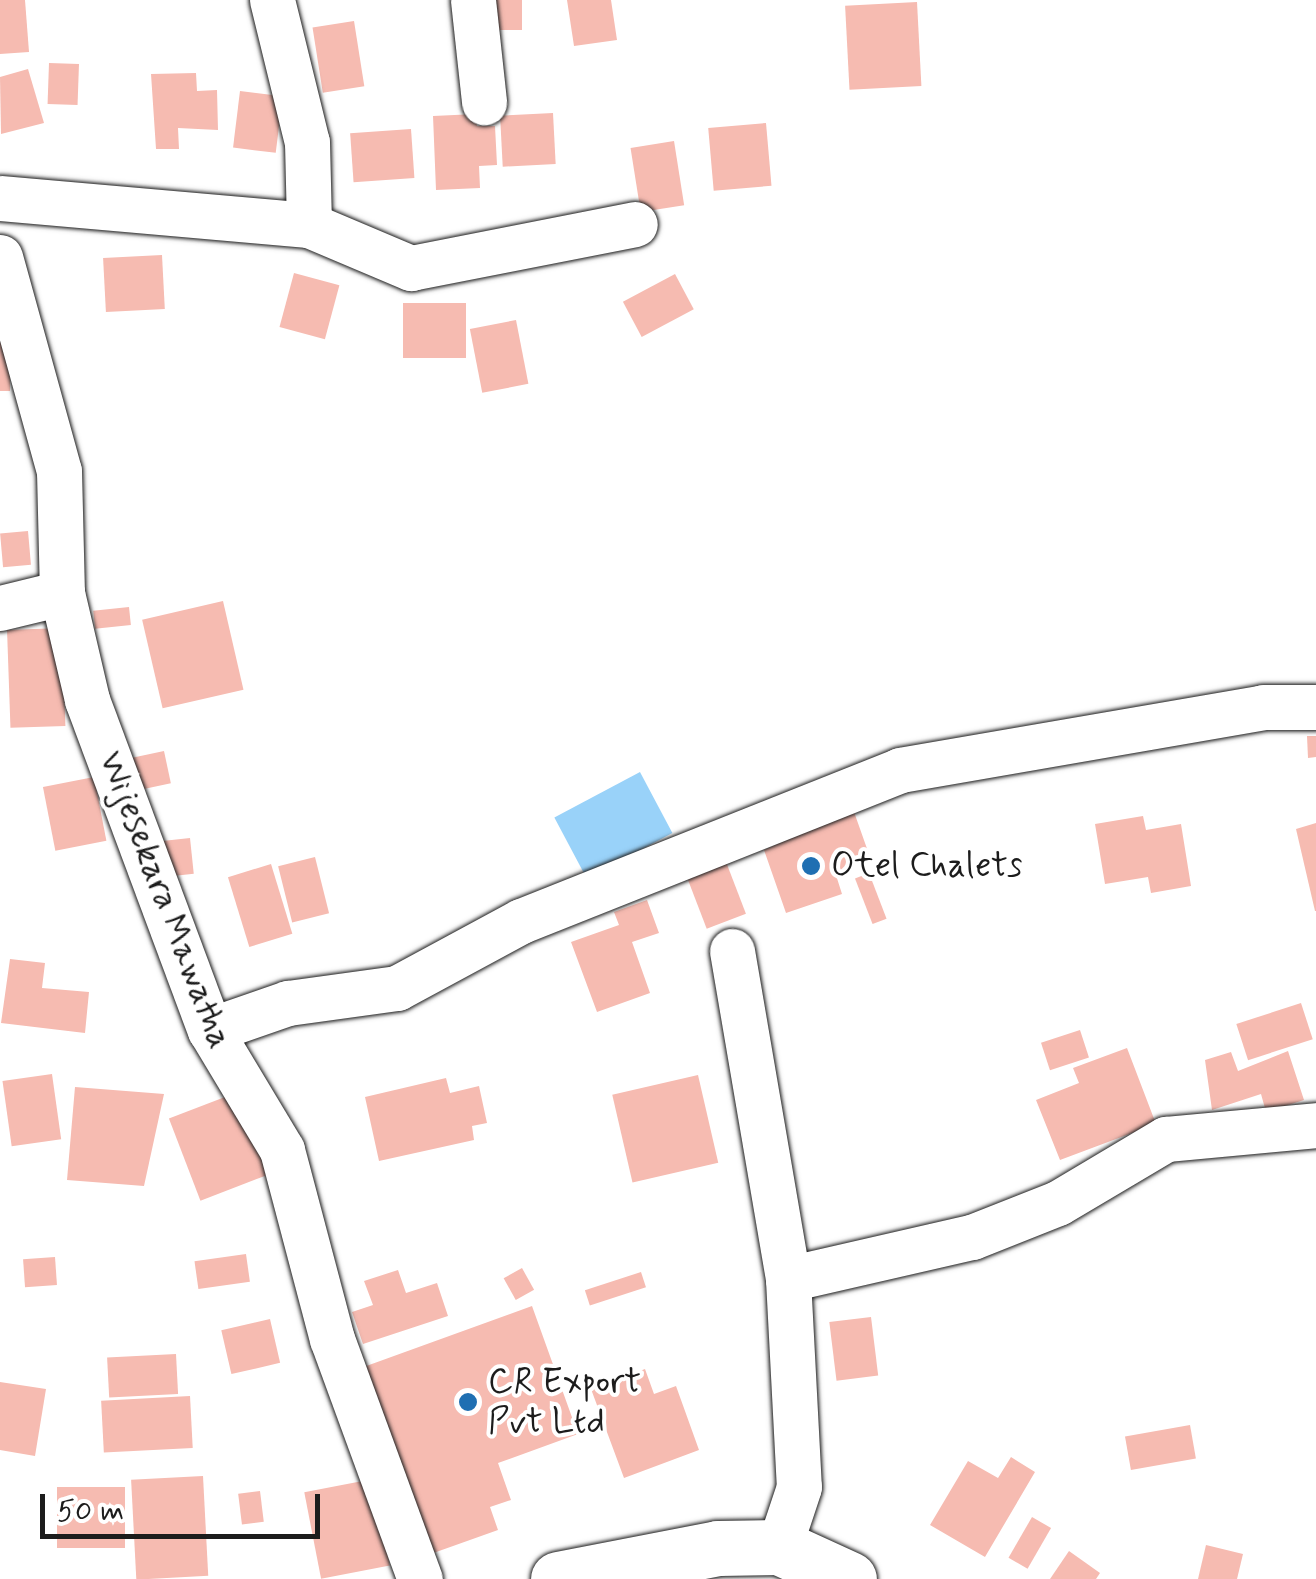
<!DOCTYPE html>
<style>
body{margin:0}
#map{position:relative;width:1316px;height:1579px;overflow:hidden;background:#fff;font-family:Mynerve,sans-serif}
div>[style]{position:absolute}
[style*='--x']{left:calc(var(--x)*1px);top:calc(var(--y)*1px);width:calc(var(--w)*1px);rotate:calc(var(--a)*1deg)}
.water>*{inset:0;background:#99d2f9;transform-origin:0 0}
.building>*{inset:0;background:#f6bbb1;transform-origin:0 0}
.roads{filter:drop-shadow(0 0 2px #1c1c1c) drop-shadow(0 0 2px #1c1c1c)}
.street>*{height:45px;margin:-22.5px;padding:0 22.5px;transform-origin:22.5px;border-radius:22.5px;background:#fff}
.primary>*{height:55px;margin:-27.5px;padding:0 27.5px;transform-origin:27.5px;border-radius:27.5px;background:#fff}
.dots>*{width:28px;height:28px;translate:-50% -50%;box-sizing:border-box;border:5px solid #fff;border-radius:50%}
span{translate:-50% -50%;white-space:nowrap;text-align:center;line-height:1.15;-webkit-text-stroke:8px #fff;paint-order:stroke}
.poi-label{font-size:35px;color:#1c1c1c}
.left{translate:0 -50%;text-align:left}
.street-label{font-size:35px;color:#1c1c1c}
.scale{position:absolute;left:40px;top:1494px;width:280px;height:45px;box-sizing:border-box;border:5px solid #1c1c1c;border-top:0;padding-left:12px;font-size:30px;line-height:35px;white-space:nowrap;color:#1c1c1c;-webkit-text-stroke:8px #fff;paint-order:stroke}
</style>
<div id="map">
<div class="water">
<i style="left:640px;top:772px;width:69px;height:97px;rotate:62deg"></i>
</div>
<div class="building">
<i style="clip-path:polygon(0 0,25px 0,29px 52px,0 54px)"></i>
<i style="left:487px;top:0;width:35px;height:30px"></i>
<i style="clip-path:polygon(567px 0,611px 0,617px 40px,574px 46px)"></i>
<i style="left:917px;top:2px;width:84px;height:72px;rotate:87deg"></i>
<i style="left:354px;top:21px;width:66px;height:42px;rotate:81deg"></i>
<i style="left:49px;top:63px;width:30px;height:41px;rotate:2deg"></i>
<i style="clip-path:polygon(28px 69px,44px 123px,1px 134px,0 77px)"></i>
<i style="clip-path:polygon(196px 73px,197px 91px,217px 90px,218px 130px,178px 128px,179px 149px,156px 149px,151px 74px)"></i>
<i style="left:240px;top:91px;width:43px;height:57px;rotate:7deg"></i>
<i style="left:553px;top:113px;width:51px;height:53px;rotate:87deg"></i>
<i style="clip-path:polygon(476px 114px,477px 126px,495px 126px,497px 165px,479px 166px,480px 188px,436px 190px,433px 116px)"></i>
<i style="left:766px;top:123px;width:63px;height:58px;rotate:85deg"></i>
<i style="left:411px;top:129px;width:49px;height:61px;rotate:86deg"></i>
<i style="left:674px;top:141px;width:65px;height:44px;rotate:81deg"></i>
<i style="left:162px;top:255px;width:54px;height:59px;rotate:87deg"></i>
<i style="left:294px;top:273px;width:47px;height:56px;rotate:15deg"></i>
<i style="left:675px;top:274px;width:40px;height:59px;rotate:62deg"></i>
<i style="left:403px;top:303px;width:63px;height:55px"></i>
<i style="left:516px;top:320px;width:65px;height:47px;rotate:79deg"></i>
<i style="left:0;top:342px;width:10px;height:49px"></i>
<i style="left:28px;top:531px;width:34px;height:28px;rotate:85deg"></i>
<i style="left:223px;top:601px;width:91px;height:83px;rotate:77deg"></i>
<i style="left:129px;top:607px;width:18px;height:36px;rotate:84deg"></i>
<i style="left:62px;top:628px;width:98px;height:55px;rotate:88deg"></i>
<i style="clip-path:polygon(1307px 736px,1316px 736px,1316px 757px,1308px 758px)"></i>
<i style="left:164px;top:751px;width:33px;height:42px;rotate:78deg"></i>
<i style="left:94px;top:777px;width:65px;height:52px;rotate:79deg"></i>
<i style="clip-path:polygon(853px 809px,871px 860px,835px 872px,842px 894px,786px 913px,764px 850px)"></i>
<i style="clip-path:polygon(1143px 816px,1146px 830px,1181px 824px,1191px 886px,1151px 893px,1148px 877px,1105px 884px,1095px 824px)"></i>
<i style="clip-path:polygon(1316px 823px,1316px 911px,1315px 911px,1296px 829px)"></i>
<i style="left:190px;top:838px;width:36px;height:30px;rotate:84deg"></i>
<i style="left:723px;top:854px;width:64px;height:42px;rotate:69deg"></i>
<i style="left:315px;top:857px;width:58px;height:38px;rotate:76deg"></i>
<i style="left:271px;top:864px;width:73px;height:45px;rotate:73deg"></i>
<i style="left:869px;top:873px;width:49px;height:15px;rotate:69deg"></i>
<i style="clip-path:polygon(647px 900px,659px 933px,632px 942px,650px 993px,597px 1012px,571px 942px,619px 925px,614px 912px)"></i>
<i style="clip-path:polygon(10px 959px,45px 963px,42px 988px,89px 992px,85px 1033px,1px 1023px)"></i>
<i style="left:1301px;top:1003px;width:38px;height:68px;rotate:72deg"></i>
<i style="left:1080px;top:1030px;width:29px;height:41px;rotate:72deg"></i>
<i style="clip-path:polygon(1127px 1048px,1156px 1124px,1060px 1160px,1036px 1100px,1079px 1083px,1073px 1068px)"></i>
<i style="clip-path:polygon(1288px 1051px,1304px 1100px,1266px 1112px,1261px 1094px,1212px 1110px,1205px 1060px,1231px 1052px,1238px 1071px)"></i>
<i style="left:52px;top:1074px;width:66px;height:50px;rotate:82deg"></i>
<i style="left:698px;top:1075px;width:90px;height:88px;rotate:77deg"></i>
<i style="clip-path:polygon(446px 1078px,450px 1093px,479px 1086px,487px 1123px,472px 1126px,474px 1140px,379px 1161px,365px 1097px)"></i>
<i style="clip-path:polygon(75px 1087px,164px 1094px,144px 1186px,67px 1180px)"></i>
<i style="left:238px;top:1092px;width:88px;height:74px;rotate:69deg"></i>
<i style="left:246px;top:1254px;width:28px;height:52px;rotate:82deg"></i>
<i style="left:55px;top:1257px;width:28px;height:32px;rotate:86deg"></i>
<i style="left:522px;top:1268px;width:25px;height:21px;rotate:61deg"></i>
<i style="clip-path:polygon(398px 1270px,406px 1293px,437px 1283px,448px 1316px,363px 1344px,352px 1312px,373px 1305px,364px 1281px)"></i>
<i style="left:641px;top:1272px;width:16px;height:59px;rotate:72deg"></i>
<i style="clip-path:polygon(532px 1306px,578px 1434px,498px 1463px,511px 1500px,490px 1507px,498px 1530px,425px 1556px,358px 1369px)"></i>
<i style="left:871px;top:1317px;width:59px;height:42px;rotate:83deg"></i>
<i style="left:270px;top:1319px;width:45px;height:50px;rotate:77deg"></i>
<i style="left:176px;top:1354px;width:40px;height:69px;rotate:87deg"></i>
<i style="clip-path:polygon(645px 1369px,654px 1394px,676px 1386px,699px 1450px,624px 1478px,591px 1389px)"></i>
<i style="clip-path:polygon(0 1382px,46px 1389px,35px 1456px,0 1450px)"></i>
<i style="left:190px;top:1396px;width:52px;height:89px;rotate:87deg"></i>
<i style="left:1190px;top:1425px;width:34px;height:66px;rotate:80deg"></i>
<i style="clip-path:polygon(1011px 1457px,1035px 1472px,985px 1557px,930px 1525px,968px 1461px,998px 1478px)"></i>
<i style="left:203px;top:1476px;width:100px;height:72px;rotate:87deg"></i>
<i style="left:373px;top:1479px;width:88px;height:70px;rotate:79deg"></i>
<i style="left:57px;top:1487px;width:68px;height:61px"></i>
<i style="left:260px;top:1491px;width:31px;height:22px;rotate:83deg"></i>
<i style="left:1032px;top:1517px;width:22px;height:47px;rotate:30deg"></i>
<i style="clip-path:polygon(1206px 1545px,1243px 1554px,1237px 1579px,1198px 1579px)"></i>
<i style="clip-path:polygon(1069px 1551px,1100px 1573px,1096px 1579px,1050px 1579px)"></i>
</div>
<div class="roads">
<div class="street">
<i style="--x:272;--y:0;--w:146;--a:76.2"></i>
<i style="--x:307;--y:142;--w:83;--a:88.6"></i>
<i style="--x:473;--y:0;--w:103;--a:83.8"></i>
<i style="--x:0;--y:198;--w:310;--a:5"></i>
<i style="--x:309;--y:225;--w:111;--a:22.9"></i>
<i style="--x:411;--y:268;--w:228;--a:-11.1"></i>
<i style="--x:0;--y:257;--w:222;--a:74.6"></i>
<i style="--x:59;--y:471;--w:122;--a:88.6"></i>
<i style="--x:62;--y:593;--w:110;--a:76.8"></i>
<i style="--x:87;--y:700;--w:352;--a:69.6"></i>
<i style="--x:210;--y:1030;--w:140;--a:59"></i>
<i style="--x:282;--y:1150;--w:196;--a:75.2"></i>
<i style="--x:332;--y:1339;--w:256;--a:69.9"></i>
<i style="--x:0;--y:608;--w:64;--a:-13.6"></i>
<i style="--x:732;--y:951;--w:333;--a:80.3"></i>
<i style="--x:788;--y:1279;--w:208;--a:87"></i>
<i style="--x:799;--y:1487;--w:63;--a:108.4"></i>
<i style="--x:210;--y:1030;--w:83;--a:-19.1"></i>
<i style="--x:288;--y:1003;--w:110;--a:-7.8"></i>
<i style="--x:397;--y:988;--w:141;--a:-28.4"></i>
<i style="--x:521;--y:921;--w:408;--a:-21.7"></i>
<i style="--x:900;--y:770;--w:368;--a:-9.8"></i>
<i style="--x:1263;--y:707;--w:53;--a:0"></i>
<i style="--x:788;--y:1279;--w:189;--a:-12.9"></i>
<i style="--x:972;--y:1237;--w:92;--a:-21.6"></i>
<i style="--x:1058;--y:1203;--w:126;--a:-30.7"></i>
<i style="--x:1166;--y:1139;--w:151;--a:-5.3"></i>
</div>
<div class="primary">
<i style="--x:558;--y:1579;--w:163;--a:-11"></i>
<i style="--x:718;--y:1548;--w:61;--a:-0.9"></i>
<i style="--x:779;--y:1547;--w:77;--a:24.6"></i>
</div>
</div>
<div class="dots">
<i style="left:811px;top:866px;background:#1f6fb2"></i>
<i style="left:468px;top:1402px;background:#1f6fb2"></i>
</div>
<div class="poi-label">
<span class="left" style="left:831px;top:866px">Otel Chalets</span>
<span class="left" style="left:488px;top:1402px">CR Export<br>Pvt Ltd</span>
</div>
<div class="street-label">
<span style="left:165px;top:900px;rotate:69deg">Wijesekara Mawatha</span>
</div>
<div class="scale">50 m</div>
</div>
